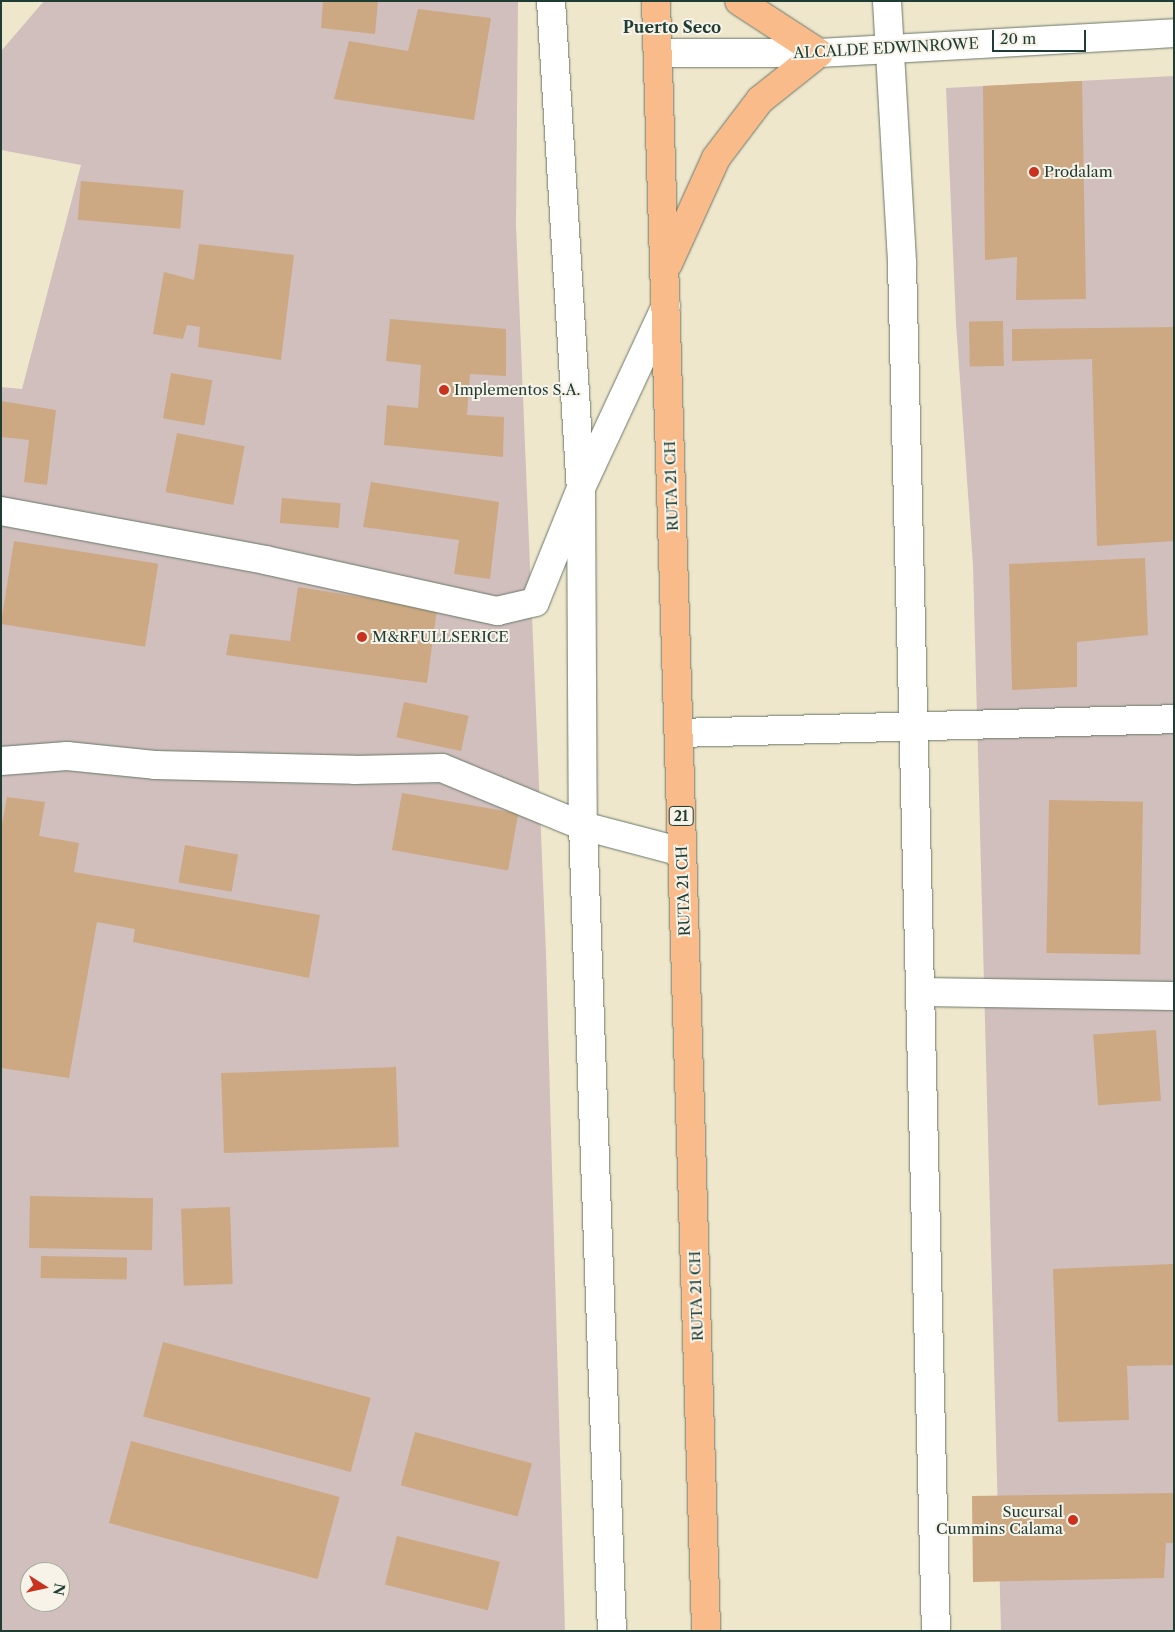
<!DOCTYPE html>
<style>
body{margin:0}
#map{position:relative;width:1175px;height:1632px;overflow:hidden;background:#efe7cc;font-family:"Libre Caslon Text",serif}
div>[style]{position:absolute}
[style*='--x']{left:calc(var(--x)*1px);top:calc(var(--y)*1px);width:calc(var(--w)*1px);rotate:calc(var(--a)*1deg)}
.industrial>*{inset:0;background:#d1bfbd}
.building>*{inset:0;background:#cca982;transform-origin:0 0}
.roads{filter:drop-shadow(0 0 1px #687869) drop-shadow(0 0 1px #687869)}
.minor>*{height:28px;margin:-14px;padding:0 14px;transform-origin:14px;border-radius:14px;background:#fff}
.highway>*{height:28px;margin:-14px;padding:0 14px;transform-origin:14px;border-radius:14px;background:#fabb8b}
.dots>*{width:14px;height:14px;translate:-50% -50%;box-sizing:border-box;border:2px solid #f7f3e8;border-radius:50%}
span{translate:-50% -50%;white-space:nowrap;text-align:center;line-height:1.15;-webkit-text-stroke:4px #f7f3e8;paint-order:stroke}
.shield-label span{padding:1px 4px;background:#f7f3e8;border:1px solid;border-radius:4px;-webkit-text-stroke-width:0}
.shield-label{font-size:14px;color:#1f3d34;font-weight:700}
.street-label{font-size:15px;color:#1f3d34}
.poi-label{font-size:15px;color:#1f3d34}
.left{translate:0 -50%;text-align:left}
.right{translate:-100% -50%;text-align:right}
.neighbourhood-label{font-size:16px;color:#1f3d34;font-weight:700}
.frame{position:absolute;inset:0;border:2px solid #1f3d34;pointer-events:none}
.north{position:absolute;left:20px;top:1562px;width:50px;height:50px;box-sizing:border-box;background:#f7f3e8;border:1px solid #a1aaa0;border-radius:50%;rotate:100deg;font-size:14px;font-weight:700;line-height:20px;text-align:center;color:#1f3d34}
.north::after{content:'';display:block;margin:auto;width:18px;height:22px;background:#c8321e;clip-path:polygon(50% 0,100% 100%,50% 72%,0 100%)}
.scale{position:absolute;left:992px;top:30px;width:94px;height:22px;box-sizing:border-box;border:2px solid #1f3d34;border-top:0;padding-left:6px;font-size:15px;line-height:18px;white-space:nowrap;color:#1f3d34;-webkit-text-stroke:4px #f7f3e8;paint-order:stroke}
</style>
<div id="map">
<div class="industrial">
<i style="clip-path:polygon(evenodd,44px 1px,518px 1px,516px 226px,546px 954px,565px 1631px,1px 1631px,1px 387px,22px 389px,81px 165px,1px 150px,1px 51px,44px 1px,30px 1572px,60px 1572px,60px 1602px,30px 1602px,30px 1572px)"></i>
<i style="clip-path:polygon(1174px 76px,1174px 1631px,1001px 1631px,973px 565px,956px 323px,946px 88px)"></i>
</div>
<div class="building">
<i style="clip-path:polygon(323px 1px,378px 1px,375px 34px,321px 28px)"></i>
<i style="clip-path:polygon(418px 9px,491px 18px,474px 120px,334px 99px,349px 41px,408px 51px)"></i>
<i style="clip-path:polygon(1082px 81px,1086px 299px,1016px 300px,1017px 257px,985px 260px,983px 86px)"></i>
<i style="left:81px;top:181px;width:103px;height:39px;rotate:5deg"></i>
<i style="clip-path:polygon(199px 244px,294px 255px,281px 360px,198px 347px,200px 327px,187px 325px,183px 339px,153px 334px,164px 272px,194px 280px)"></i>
<i style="clip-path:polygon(390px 319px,506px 329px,506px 376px,470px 374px,467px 415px,504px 417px,503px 457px,384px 445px,387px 405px,418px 408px,421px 365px,386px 361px)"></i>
<i style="left:1003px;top:321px;width:45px;height:34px;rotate:89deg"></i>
<i style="clip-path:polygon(1174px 327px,1174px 541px,1097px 546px,1092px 359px,1012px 361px,1012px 329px)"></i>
<i style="left:171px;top:373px;width:42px;height:46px;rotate:10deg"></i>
<i style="clip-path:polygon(1px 401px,56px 410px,47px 485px,24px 482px,29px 440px,1px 437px)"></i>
<i style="left:177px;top:433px;width:69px;height:60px;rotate:11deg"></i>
<i style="clip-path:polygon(371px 482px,499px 502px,490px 579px,454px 574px,459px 540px,363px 527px)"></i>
<i style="left:282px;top:498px;width:59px;height:25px;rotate:5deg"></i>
<i style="left:14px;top:541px;width:146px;height:84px;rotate:9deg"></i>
<i style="clip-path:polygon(1145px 558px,1148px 635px,1077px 642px,1077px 687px,1012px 690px,1009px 564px)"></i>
<i style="clip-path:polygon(298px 587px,437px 609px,427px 683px,226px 655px,230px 634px,290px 641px)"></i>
<i style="left:404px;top:702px;width:66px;height:36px;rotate:12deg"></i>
<i style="left:402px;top:793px;width:118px;height:58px;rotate:10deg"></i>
<i style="clip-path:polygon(7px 797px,45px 802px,39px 836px,79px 843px,74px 872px,320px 915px,309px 978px,133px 942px,135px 929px,97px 922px,69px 1078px,1px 1068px,1px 830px)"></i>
<i style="left:1049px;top:800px;width:94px;height:153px;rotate:1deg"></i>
<i style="left:185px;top:845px;width:54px;height:38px;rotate:10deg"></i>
<i style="left:1156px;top:1030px;width:71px;height:63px;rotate:86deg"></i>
<i style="left:396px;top:1067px;width:80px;height:175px;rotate:88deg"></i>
<i style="left:30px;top:1196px;width:123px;height:52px;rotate:1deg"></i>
<i style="left:230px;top:1207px;width:77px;height:49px;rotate:88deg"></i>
<i style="left:41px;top:1256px;width:86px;height:22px;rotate:1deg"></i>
<i style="clip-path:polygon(1174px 1264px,1174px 1365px,1127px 1366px,1129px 1420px,1058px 1422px,1053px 1269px)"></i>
<i style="left:163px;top:1342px;width:215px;height:77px;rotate:15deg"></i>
<i style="left:415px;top:1432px;width:121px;height:55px;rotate:15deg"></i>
<i style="left:131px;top:1441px;width:216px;height:85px;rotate:15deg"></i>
<i style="clip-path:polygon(1174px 1493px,1174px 1543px,1166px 1543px,1164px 1578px,973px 1582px,972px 1496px)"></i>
<i style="left:397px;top:1536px;width:106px;height:50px;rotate:14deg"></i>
</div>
<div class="roads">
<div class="minor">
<i style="--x:551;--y:1;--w:488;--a:86.5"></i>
<i style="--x:581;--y:488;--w:338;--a:89.7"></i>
<i style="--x:583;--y:826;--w:806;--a:87.94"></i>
<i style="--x:887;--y:1;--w:262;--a:86.7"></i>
<i style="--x:902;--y:263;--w:1368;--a:88.58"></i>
<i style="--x:658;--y:53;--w:161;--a:0"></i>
<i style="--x:819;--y:53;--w:356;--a:-3.2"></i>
<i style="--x:1;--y:511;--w:269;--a:10.5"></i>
<i style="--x:265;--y:560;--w:238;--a:12.4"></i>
<i style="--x:497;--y:611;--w:39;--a:-13"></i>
<i style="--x:535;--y:602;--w:123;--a:-68"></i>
<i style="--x:581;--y:488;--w:201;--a:-65"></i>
<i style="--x:679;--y:733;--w:495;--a:-1.6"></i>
<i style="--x:1;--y:761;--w:66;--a:-4.3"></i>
<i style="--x:67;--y:756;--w:88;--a:5.8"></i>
<i style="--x:155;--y:765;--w:199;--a:1.4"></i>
<i style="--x:354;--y:770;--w:88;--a:-1.3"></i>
<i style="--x:442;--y:768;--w:152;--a:22.4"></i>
<i style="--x:583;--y:826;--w:102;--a:14.7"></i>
<i style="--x:920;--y:992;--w:254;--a:0.9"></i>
</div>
<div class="highway">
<i style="--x:656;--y:1;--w:1631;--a:88.24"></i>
<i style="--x:668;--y:264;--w:116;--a:-65.6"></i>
<i style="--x:716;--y:158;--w:73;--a:-52.8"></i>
<i style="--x:760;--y:100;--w:75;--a:-38.5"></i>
<i style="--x:819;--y:53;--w:95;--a:-147"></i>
</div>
</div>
<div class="dots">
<i style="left:1034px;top:172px;background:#c8321e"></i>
<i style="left:444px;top:390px;background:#c8321e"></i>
<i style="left:362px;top:637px;background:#c8321e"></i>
<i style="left:1073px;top:1520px;background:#c8321e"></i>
</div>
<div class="shield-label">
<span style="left:681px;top:816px">21</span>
</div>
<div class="street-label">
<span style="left:886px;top:48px;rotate:-3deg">ALCALDE EDWINROWE</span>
<span style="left:671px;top:486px;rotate:-92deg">RUTA 21 CH</span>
<span style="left:683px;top:891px;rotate:-92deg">RUTA 21 CH</span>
<span style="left:696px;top:1296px;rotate:-92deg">RUTA 21 CH</span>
</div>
<div class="poi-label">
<span class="left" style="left:1044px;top:172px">Prodalam</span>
<span class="left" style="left:454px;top:390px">Implementos S.A.</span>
<span class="left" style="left:372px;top:637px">M&amp;RFULLSERICE</span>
<span class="right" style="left:1063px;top:1520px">Sucursal<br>Cummins Calama</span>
</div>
<div class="neighbourhood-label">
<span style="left:672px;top:27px">Puerto Seco</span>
</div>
<div class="frame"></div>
<div class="north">N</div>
<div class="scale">20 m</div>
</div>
